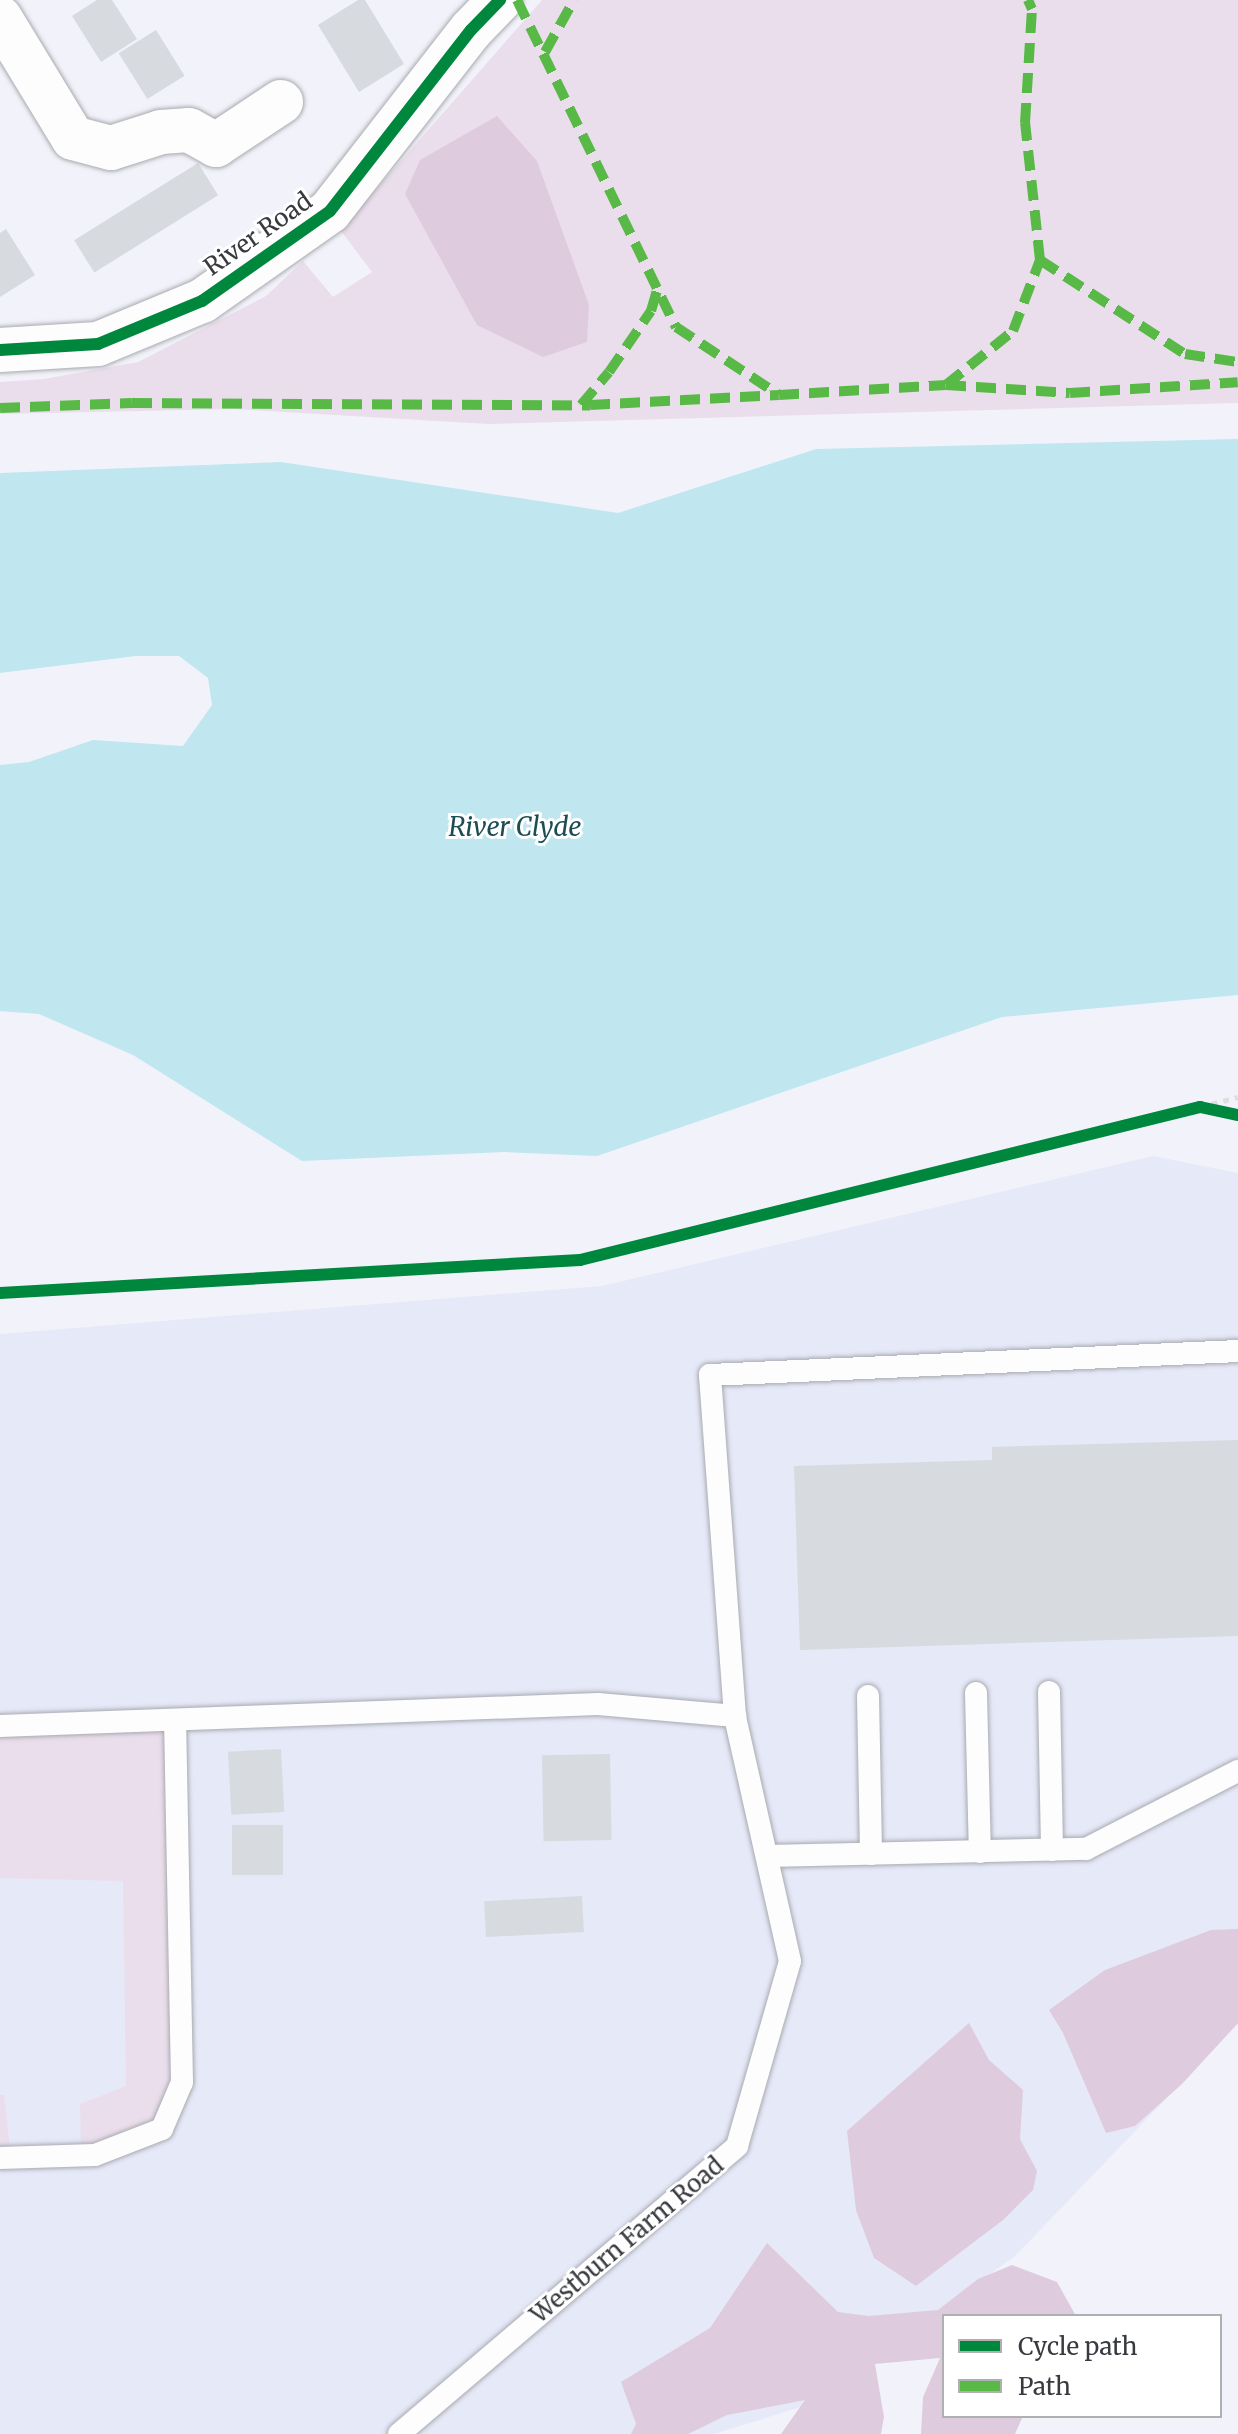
<!DOCTYPE html>
<style>
body{margin:0}
#map{position:relative;width:1238px;height:2434px;overflow:hidden;background:#f2f3fa;font-family:Merriweather,serif}
div>[style]{position:absolute}
[style*='--x']{left:calc(var(--x)*1px);top:calc(var(--y)*1px);width:calc(var(--w)*1px);rotate:calc(var(--a)*1deg)}
.built>*{inset:0;background:#e5e9f8}
.green>*{inset:0;background:#ebdeec}
.forest>*{inset:0;background:#dfcbde}
.water>*{inset:0;background:#c0e6ef}
.building>*{inset:0;background:#d7dadf;transform-origin:0 0}
.path>*{height:5px;margin-top:-2.5px;transform-origin:0;background:repeating-linear-gradient(90deg,#dedee0 0 6px,transparent 0 12px)}
.roads{filter:drop-shadow(0 0 2px #a9aab0) drop-shadow(0 0 2px #a9aab0)}
.service>*{height:22px;margin:-11px;padding:0 11px;transform-origin:11px;border-radius:11px;background:#fdfdfe}
.minor>*{height:44px;margin:-22px;padding:0 22px;transform-origin:22px;border-radius:22px;background:#fdfdfe}
.quiet>*{height:10px;margin-top:-5px;transform-origin:0;background:repeating-linear-gradient(90deg,#58b947 0 20px,transparent 0 30px)}
.cycleway>*{height:12px;margin:-6px;padding:0 6px;transform-origin:6px;border-radius:6px;background:#00873e}
span{translate:-50% -50%;white-space:nowrap;text-align:center;line-height:1.15;-webkit-text-stroke:6px #fff;paint-order:stroke}
.street-label{font-size:24px;color:#383a3f}
.water-label{font-size:26px;color:#1c4d54;font-style:italic}
.legend{position:absolute;left:942px;top:2314px;width:280px;height:104px;box-sizing:border-box;background:#fff;border:2px solid #afb0b2;margin:0;padding:10px 14px;list-style:none;font-size:24px;color:#383a3f}
.legend li{display:flex;align-items:center;gap:16px;height:40px}
.legend b{width:40px;border:2px solid #afb0b2}
</style>
<div id="map">
<div class="built">
<i style="clip-path:polygon(1153px 1156px,1238px 1173px,1238px 2024px,1015px 2256px,810px 2404px,714px 2434px,0 2434px,0 1334px,602px 1286px)"></i>
</div>
<div class="green">
<i style="clip-path:polygon(542px 0,1238px 0,1238px 403px,488px 424px,235px 409px,0 414px,0 382px,44px 379px,138px 362px,266px 296px,303px 261px,333px 297px,372px 272px,338px 227px,380px 185px)"></i>
<i style="clip-path:polygon(175px 1722px,182px 2082px,162px 2129px,81px 2155px,80px 2104px,126px 2086px,123px 1881px,0 1878px,0 1726px)"></i>
<i style="clip-path:polygon(0 2095px,4px 2095px,11px 2158px,0 2158px)"></i>
</div>
<div class="forest">
<i style="clip-path:polygon(497px 116px,537px 161px,589px 305px,587px 342px,543px 357px,477px 325px,405px 194px,420px 160px)"></i>
<i style="clip-path:polygon(1238px 1929px,1238px 2023px,1182px 2084px,1135px 2126px,1106px 2133px,1063px 2033px,1049px 2010px,1105px 1970px,1211px 1930px)"></i>
<i style="clip-path:polygon(969px 2023px,989px 2060px,1023px 2090px,1020px 2139px,1037px 2171px,1033px 2190px,1003px 2220px,916px 2286px,874px 2258px,856px 2210px,847px 2131px)"></i>
<i style="clip-path:polygon(767px 2243px,838px 2312px,869px 2316px,938px 2310px,978px 2279px,1012px 2265px,1057px 2282px,1076px 2316px,944px 2316px,944px 2416px,1023px 2416px,1015px 2434px,921px 2434px,923px 2397px,940px 2358px,875px 2364px,884px 2417px,881px 2434px,781px 2434px,805px 2400px,727px 2415px,688px 2434px,631px 2434px,636px 2424px,621px 2382px,710px 2328px)"></i>
</div>
<div class="water">
<i style="clip-path:polygon(1238px 439px,1238px 995px,1002px 1017px,597px 1156px,504px 1152px,302px 1161px,133px 1055px,39px 1014px,0 1011px,0 765px,29px 762px,93px 740px,183px 746px,212px 705px,208px 678px,179px 656px,136px 656px,0 673px,0 473px,281px 462px,618px 513px,816px 449px)"></i>
</div>
<div class="building">
<i style="clip-path:polygon(97px 0,112px 0,137px 39px,101px 62px,72px 16px)"></i>
<i style="clip-path:polygon(358px 0,365px 0,404px 64px,359px 92px,318px 25px)"></i>
<i style="left:156px;top:30px;width:54px;height:44px;rotate:58deg"></i>
<i style="left:198px;top:163px;width:38px;height:146px;rotate:58deg"></i>
<i style="clip-path:polygon(6px 229px,35px 275px,0 297px,0 233px)"></i>
<i style="clip-path:polygon(1238px 1440px,1238px 1636px,800px 1650px,794px 1466px,992px 1460px,992px 1447px)"></i>
<i style="left:281px;top:1749px;width:63px;height:53px;rotate:87deg"></i>
<i style="left:610px;top:1754px;width:86px;height:68px;rotate:89deg"></i>
<i style="left:232px;top:1825px;width:51px;height:50px"></i>
<i style="left:582px;top:1896px;width:36px;height:98px;rotate:87deg"></i>
</div>
<div class="path">
<i style="--x:1200;--y:1107;--w:39;--a:-15"></i>
</div>
<div class="roads">
<div class="service">
<i style="--x:1049;--y:1692;--w:158;--a:88.9"></i>
<i style="--x:976;--y:1693;--w:159;--a:88.6"></i>
<i style="--x:868;--y:1696;--w:158;--a:88.9"></i>
<i style="--x:0;--y:1726;--w:598;--a:-2.11"></i>
<i style="--x:598;--y:1704;--w:138;--a:5"></i>
<i style="--x:767;--y:1856;--w:319;--a:-1.3"></i>
<i style="--x:1086;--y:1849;--w:171;--a:-27.2"></i>
<i style="--x:0;--y:2158;--w:95;--a:-1.8"></i>
<i style="--x:95;--y:2155;--w:72;--a:-21.2"></i>
<i style="--x:162;--y:2129;--w:51;--a:-66.9"></i>
<i style="--x:182;--y:2082;--w:360;--a:-91.1"></i>
<i style="--x:399;--y:2434;--w:444;--a:-40.4"></i>
<i style="--x:737;--y:2146;--w:192;--a:-74"></i>
<i style="--x:790;--y:1961;--w:251;--a:-102.7"></i>
<i style="--x:735;--y:1716;--w:342;--a:-94.2"></i>
<i style="--x:710;--y:1375;--w:529;--a:-2.6"></i>
</div>
<div class="minor">
<i style="--x:0;--y:18;--w:140;--a:58.7"></i>
<i style="--x:73;--y:138;--w:39;--a:15"></i>
<i style="--x:111;--y:148;--w:52;--a:-17.7"></i>
<i style="--x:161;--y:132;--w:28;--a:-4"></i>
<i style="--x:189;--y:130;--w:31;--a:29"></i>
<i style="--x:216;--y:145;--w:78;--a:-33.5"></i>
<i style="--x:0;--y:350;--w:98;--a:-3.5"></i>
<i style="--x:98;--y:344;--w:113;--a:-22.5"></i>
<i style="--x:202;--y:301;--w:156;--a:-35.1"></i>
<i style="--x:330;--y:211;--w:229;--a:-52.1"></i>
<i style="--x:471;--y:30;--w:42;--a:-46"></i>
</div>
</div>
<div class="quiet">
<i style="--x:517;--y:0;--w:364;--a:64.1"></i>
<i style="--x:676;--y:327;--w:123;--a:33.4"></i>
<i style="--x:779;--y:395;--w:167;--a:-3.4"></i>
<i style="--x:946;--y:385;--w:86;--a:-38.9"></i>
<i style="--x:1013;--y:331;--w:76;--a:-69.2"></i>
<i style="--x:1040;--y:260;--w:138;--a:-96.2"></i>
<i style="--x:1025;--y:123;--w:114;--a:-86.5"></i>
<i style="--x:1032;--y:9;--w:10;--a:-114"></i>
<i style="--x:545;--y:52;--w:60;--a:-60.9"></i>
<i style="--x:1040;--y:260;--w:173;--a:33"></i>
<i style="--x:1185;--y:354;--w:54;--a:8.6"></i>
<i style="--x:946;--y:385;--w:124;--a:3.7"></i>
<i style="--x:1070;--y:393;--w:168;--a:-3.7"></i>
<i style="--x:581;--y:405;--w:43;--a:-49.7"></i>
<i style="--x:609;--y:372;--w:74;--a:-55.5"></i>
<i style="--x:651;--y:311;--w:22;--a:-74"></i>
<i style="--x:0;--y:408;--w:132;--a:-2.2"></i>
<i style="--x:132;--y:403;--w:458;--a:0.3"></i>
<i style="--x:590;--y:405;--w:189;--a:-3"></i>
</div>
<div class="cycleway">
<i style="--x:0;--y:350;--w:98;--a:-3.5"></i>
<i style="--x:98;--y:344;--w:113;--a:-22.5"></i>
<i style="--x:202;--y:301;--w:156;--a:-35.1"></i>
<i style="--x:330;--y:211;--w:229;--a:-52.1"></i>
<i style="--x:471;--y:30;--w:42;--a:-46"></i>
<i style="--x:0;--y:1293;--w:581;--a:-3.26"></i>
<i style="--x:580;--y:1260;--w:639;--a:-13.86"></i>
<i style="--x:1200;--y:1107;--w:39;--a:12"></i>
</div>
<div class="street-label">
<span style="left:258px;top:234px;rotate:-35deg">River Road</span>
<span style="left:627px;top:2240px;rotate:-40deg">Westburn Farm Road</span>
</div>
<div class="water-label">
<span style="left:515px;top:827px">River Clyde</span>
</div>
<ul class="legend">
<li><b style="height:10px;background:#00873e"></b>Cycle path</li>
<li><b style="height:10px;background:#58b947"></b>Path</li>
</ul>
</div>
